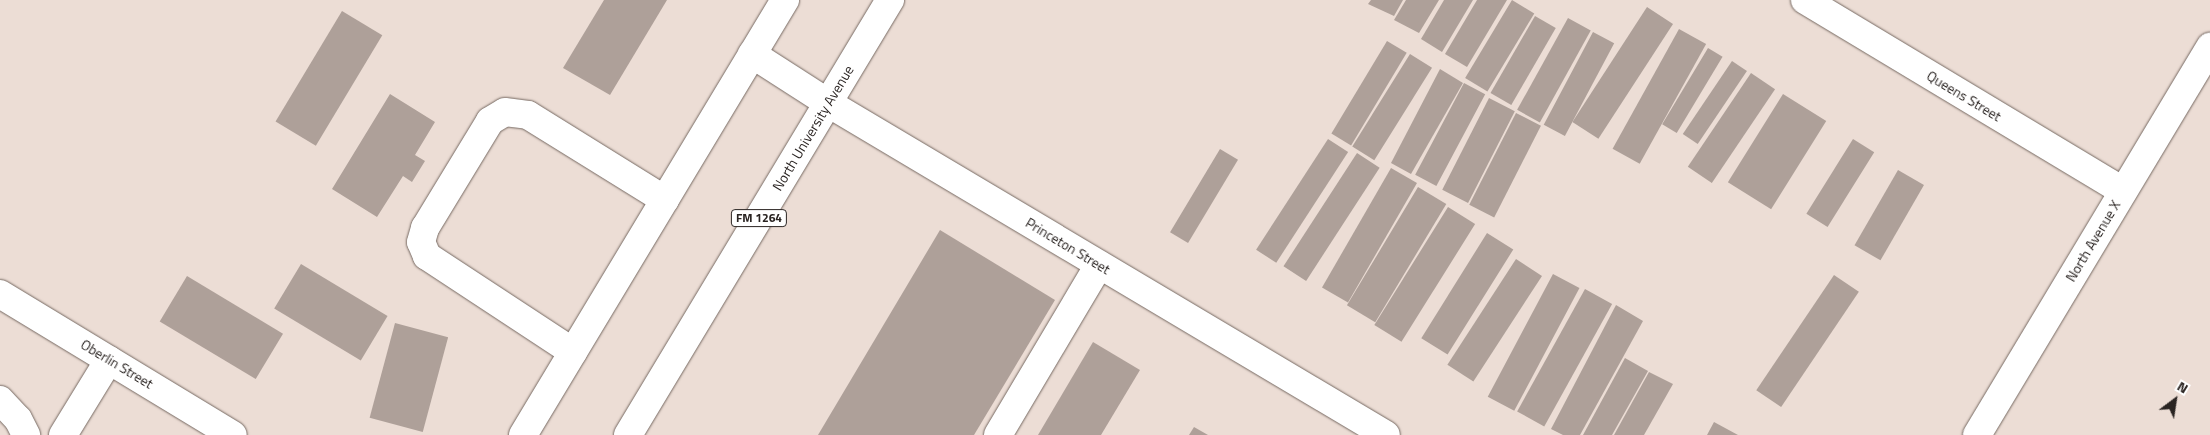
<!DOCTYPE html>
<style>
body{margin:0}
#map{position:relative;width:2210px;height:435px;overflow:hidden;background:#ecddd5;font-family:"Titillium Web",sans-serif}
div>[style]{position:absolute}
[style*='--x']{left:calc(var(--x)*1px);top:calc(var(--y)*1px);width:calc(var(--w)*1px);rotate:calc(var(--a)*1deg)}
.building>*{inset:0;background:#aea099;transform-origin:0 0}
.roads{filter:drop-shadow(0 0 1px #766962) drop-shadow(0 0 1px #766962)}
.minor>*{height:28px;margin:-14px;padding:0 14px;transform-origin:14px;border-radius:14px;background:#fff}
.major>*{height:28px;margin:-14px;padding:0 14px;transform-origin:14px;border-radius:14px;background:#fff}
span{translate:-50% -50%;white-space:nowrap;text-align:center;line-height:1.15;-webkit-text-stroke:4px #fff;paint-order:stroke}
.shield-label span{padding:1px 4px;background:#fff;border:1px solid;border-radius:4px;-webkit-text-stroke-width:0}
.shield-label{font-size:12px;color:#2a2422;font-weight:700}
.street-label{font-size:14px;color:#2a2422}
.north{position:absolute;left:2150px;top:375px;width:50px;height:50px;-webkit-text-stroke:4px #fff;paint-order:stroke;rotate:31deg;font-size:14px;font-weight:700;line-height:20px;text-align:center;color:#2a2422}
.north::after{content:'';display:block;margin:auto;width:18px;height:22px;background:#2a2422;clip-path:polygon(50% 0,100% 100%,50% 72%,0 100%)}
</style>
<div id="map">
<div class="building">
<i style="clip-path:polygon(604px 0,667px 0,610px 95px,563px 68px)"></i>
<i style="clip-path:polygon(1371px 0,1403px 0,1394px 16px,1368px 4px)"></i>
<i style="clip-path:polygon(1406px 0,1439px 0,1419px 33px,1394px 20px)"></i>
<i style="clip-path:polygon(1444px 0,1473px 0,1442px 52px,1421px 39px)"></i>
<i style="clip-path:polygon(1477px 0,1507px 0,1467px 67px,1445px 54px)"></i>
<i style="left:1512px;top:0;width:26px;height:91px;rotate:31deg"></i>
<i style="left:1647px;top:7px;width:31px;height:137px;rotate:33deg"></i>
<i style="left:342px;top:11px;width:47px;height:129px;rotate:31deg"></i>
<i style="left:1535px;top:16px;width:24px;height:89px;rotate:30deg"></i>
<i style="left:1568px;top:18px;width:26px;height:105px;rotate:29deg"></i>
<i style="left:1679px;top:29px;width:31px;height:137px;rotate:29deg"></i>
<i style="left:1593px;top:32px;width:24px;height:105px;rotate:28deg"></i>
<i style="left:1387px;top:41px;width:23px;height:108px;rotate:31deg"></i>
<i style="left:1708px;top:48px;width:17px;height:89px;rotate:31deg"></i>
<i style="left:1410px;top:54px;width:26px;height:109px;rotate:32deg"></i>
<i style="left:1732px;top:61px;width:18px;height:88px;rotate:34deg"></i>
<i style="clip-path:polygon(1440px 69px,1463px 83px,1411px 174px,1391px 163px)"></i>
<i style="left:1751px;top:73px;width:29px;height:113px;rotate:34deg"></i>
<i style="left:1464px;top:83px;width:24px;height:104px;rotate:28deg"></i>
<i style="clip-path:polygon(390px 94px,435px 122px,415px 155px,425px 161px,412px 182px,403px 176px,377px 217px,332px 189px)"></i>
<i style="left:1783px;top:94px;width:51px;height:104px;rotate:32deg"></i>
<i style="left:1489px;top:98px;width:29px;height:103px;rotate:27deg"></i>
<i style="left:1516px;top:113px;width:28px;height:103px;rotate:27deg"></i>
<i style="left:1328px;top:139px;width:24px;height:132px;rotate:33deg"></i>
<i style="left:1853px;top:139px;width:25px;height:88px;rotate:32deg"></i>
<i style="left:1220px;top:149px;width:21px;height:97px;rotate:31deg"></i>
<i style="left:1357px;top:153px;width:27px;height:135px;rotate:33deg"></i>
<i style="left:1391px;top:168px;width:30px;height:138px;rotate:30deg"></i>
<i style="left:1898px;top:170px;width:30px;height:87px;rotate:30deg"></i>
<i style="left:1418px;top:187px;width:33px;height:138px;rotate:31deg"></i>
<i style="left:1448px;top:207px;width:32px;height:139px;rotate:32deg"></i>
<i style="clip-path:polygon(940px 230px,1055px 300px,974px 435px,818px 435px)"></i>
<i style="left:1487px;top:233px;width:31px;height:124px;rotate:32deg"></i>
<i style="left:1516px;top:259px;width:31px;height:126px;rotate:33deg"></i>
<i style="left:301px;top:264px;width:101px;height:52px;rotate:31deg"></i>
<i style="left:1553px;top:274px;width:30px;height:139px;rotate:28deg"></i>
<i style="left:1834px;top:275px;width:30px;height:139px;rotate:34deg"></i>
<i style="left:187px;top:276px;width:112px;height:53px;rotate:31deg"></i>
<i style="left:1585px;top:289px;width:31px;height:140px;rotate:29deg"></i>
<i style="clip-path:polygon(1616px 305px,1643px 321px,1580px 435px,1563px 435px,1551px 429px)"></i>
<i style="left:395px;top:323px;width:55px;height:98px;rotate:15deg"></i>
<i style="clip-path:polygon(1093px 342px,1140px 370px,1101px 435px,1038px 435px)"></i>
<i style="clip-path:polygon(1625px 358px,1648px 371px,1612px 435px,1583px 435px)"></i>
<i style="clip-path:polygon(1649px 372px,1673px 384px,1644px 435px,1614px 435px)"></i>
<i style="clip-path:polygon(1714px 422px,1738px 435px,1707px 435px)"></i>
<i style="clip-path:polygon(1194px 427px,1208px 435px,1189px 435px)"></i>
</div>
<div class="roads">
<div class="minor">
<i style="--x:1805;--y:0;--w:371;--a:31"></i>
<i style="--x:752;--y:54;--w:90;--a:32.8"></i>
<i style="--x:828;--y:103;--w:649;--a:30.75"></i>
<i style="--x:0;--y:294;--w:272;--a:31.2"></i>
<i style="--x:573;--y:352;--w:175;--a:-146.7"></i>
<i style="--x:427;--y:256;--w:15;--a:-113"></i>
<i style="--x:421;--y:242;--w:15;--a:-74"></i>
<i style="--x:425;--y:228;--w:125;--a:-58.7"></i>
<i style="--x:490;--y:121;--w:17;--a:-31"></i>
<i style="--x:505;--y:112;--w:23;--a:7"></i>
<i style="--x:528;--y:115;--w:161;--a:31.8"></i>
<i style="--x:0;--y:400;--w:26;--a:47"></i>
<i style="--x:18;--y:419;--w:18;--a:63"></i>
<i style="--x:63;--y:435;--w:88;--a:-58.5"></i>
<i style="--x:998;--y:435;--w:198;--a:-59.3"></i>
<i style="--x:1977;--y:435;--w:453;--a:-59"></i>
</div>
<div class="major">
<i style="--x:523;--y:435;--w:508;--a:-58.94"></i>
<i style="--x:628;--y:435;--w:508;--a:-58.94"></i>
</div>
</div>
<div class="shield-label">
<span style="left:759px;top:218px">FM 1264</span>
</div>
<div class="street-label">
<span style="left:1964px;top:96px;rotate:31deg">Queens Street</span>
<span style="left:813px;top:128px;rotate:-59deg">North University Avenue</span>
<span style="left:2093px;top:241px;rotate:-59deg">North Avenue X</span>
<span style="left:1068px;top:246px;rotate:31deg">Princeton Street</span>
<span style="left:117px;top:364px;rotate:31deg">Oberlin Street</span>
</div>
<div class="north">N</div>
</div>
